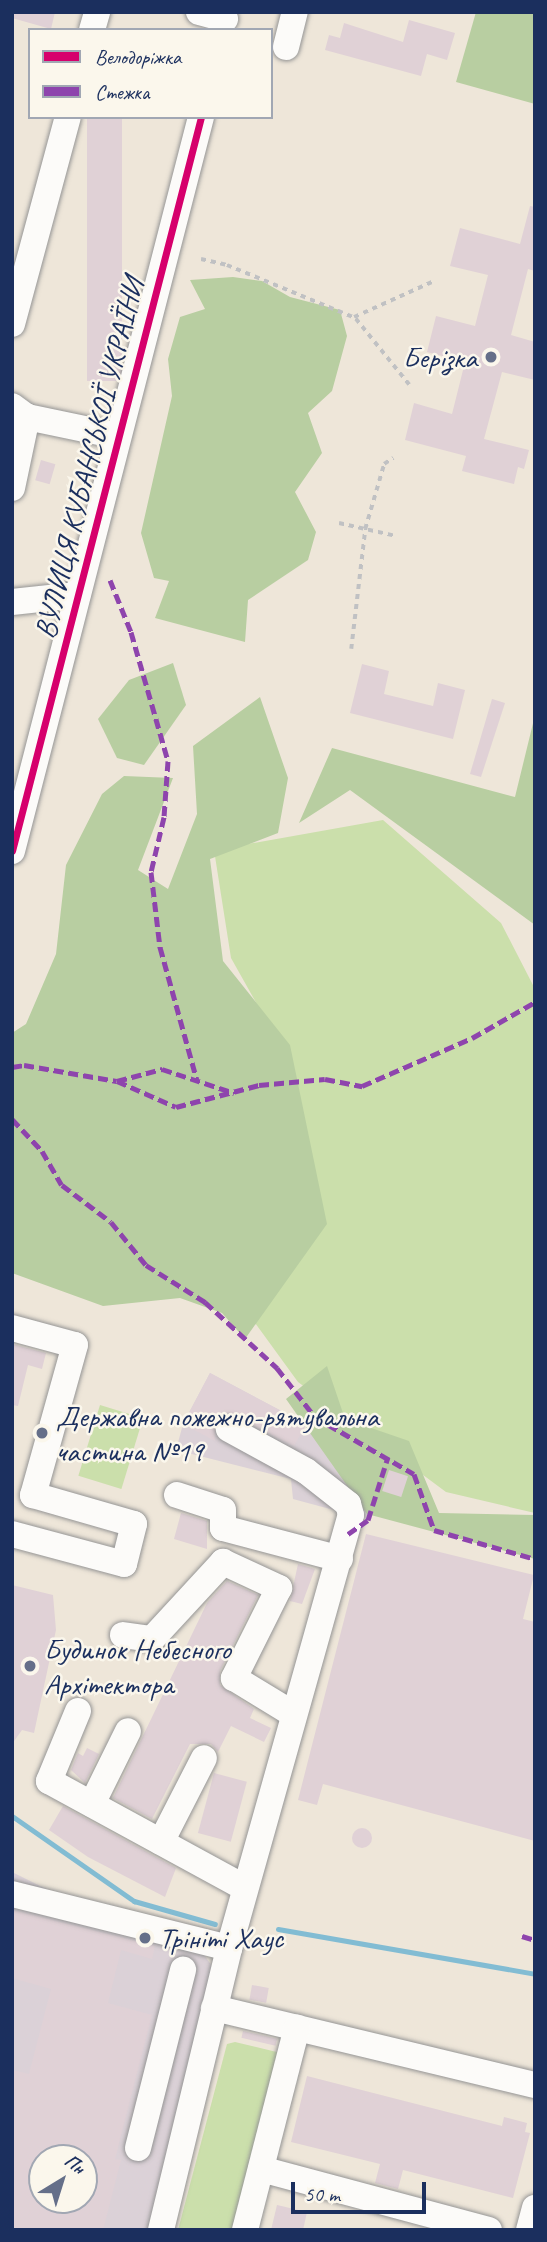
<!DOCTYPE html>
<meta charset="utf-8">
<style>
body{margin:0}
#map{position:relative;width:547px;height:2242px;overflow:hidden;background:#eee6d9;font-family:Caveat,sans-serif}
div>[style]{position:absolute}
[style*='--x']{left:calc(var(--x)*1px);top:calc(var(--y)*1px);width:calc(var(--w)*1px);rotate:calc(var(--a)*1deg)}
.industrial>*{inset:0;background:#dbd1d7}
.green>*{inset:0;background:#cbdfab;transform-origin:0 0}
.forest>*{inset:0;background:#b8cea1}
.stream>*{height:5px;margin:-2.5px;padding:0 2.5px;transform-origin:2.5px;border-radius:2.5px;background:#82bcd3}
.building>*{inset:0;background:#e0d1d6;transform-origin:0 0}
.round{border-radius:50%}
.path>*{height:3.5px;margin-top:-1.75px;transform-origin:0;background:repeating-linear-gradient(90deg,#c0c1c3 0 5px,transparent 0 10px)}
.roads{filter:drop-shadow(0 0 2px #959595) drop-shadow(0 0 2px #959595)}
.minor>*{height:26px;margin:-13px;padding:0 13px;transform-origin:13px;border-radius:13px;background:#fcfbf9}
.quiet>*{height:5px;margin-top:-2.5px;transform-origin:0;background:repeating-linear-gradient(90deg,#8e44ad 0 10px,transparent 0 15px)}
.cycleway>*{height:7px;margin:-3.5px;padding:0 3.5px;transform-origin:3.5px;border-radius:3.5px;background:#d6006c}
.dots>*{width:19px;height:19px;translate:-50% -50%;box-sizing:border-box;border:4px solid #fbf7ec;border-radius:50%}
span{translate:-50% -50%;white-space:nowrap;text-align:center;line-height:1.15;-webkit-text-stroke:5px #fbf7ec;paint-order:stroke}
.poi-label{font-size:30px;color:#1b2f5e}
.right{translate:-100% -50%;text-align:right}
.left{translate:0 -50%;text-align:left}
.street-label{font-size:30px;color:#1b2f5e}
.frame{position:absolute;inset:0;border:14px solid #1b2f5e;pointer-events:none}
.legend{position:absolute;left:28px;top:28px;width:245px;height:91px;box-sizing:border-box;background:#fbf7ec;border:2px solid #a1a7b3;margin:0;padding:9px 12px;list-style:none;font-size:21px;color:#1b2f5e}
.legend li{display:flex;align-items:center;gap:14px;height:35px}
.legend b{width:35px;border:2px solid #a1a7b3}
.north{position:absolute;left:28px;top:2144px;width:70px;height:70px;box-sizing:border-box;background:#fbf7ec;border:2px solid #a1a7b3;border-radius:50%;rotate:38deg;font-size:19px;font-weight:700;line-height:28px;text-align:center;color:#1b2f5e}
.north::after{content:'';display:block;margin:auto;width:24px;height:32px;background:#656f89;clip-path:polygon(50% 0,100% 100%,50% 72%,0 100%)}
.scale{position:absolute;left:291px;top:2182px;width:135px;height:32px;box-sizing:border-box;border:4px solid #1b2f5e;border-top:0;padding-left:9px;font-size:21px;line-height:24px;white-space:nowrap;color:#1b2f5e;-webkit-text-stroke:5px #fbf7ec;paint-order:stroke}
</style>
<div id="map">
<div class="industrial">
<i style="clip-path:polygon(210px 1373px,306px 1424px,304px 1429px,323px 1431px,385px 1460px,367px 1519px,293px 1499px,291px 1479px,176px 1450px,183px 1424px)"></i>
<i style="clip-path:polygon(evenodd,12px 1872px,127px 1929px,202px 1952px,212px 1966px,153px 2230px,12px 2230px,12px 1872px,42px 2158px,84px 2158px,84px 2200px,42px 2200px,42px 2158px)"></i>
</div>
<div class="green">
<i style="clip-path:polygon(383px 820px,501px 923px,535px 989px,535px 1513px,446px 1492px,298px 1382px,250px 1316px,285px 1054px,231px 958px,214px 850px)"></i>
<i style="left:100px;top:1405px;width:45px;height:74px;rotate:17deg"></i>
<i style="clip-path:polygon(235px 2042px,285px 2054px,240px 2230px,178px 2230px,227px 2044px)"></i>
</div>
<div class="forest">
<i style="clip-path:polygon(476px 12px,535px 12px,535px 104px,456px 82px)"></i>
<i style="clip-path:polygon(233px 277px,262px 281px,290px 297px,340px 310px,347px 336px,332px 391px,308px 413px,322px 453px,295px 492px,316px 532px,308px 560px,248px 600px,245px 642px,155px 618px,169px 581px,154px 578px,141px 533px,172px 396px,168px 359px,180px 317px,205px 309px,190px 280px)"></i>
<i style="clip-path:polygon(173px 663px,186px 705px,144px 765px,117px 758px,98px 719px,129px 680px)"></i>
<i style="clip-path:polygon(260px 697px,288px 778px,278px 833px,210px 859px,223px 961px,290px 1045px,327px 1224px,245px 1339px,222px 1313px,180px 1298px,103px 1306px,12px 1273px,12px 1033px,26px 1024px,56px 954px,66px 865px,102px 794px,124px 776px,173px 778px,138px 870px,168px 889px,197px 814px,193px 746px)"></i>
<i style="clip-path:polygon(535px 715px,535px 925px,350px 790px,299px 823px,332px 748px,515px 797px)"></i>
<i style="clip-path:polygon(327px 1366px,345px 1419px,409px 1441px,439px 1513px,535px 1515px,535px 1559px,367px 1514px,286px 1399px)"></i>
</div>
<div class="stream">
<i style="--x:12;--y:1816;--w:149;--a:34.9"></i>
<i style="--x:134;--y:1901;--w:84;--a:15.9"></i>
<i style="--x:278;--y:1929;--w:261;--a:9.9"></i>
</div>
<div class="building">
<i style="clip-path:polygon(12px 12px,55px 12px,51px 29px,12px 18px)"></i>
<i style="clip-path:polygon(409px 20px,455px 33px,447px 60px,427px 54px,421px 76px,325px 50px,329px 35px,340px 38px,344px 23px,403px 42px)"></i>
<i style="left:87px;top:117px;width:35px;height:264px"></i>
<i style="clip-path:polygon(530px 206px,535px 207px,535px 271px,528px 269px,511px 335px,535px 342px,535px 380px,502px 372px,484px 439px,529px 450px,524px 469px,518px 467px,514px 484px,462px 471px,466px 456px,405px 440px,414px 403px,452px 414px,465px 362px,427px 352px,436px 316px,475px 326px,488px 275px,450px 266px,460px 228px,520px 244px)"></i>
<i style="left:41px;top:460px;width:15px;height:21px;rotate:16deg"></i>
<i style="clip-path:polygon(362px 664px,389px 671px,384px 694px,433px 706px,438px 683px,465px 690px,453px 739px,350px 713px)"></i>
<i style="clip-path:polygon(492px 699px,505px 703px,481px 777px,470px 774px)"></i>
<i style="clip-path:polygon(12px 1344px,46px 1353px,42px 1369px,28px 1365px,18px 1406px,12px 1405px)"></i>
<i style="clip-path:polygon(210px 1373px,306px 1424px,294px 1446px,229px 1413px,215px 1422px,215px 1441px,183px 1424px)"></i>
<i style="left:389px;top:1470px;width:20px;height:22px;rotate:18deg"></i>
<i style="clip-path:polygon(181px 1513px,207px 1521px,207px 1549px,174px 1539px)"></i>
<i style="clip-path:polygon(366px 1534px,534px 1575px,523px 1619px,535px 1622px,535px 1841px,323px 1784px,317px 1805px,298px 1800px)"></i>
<i style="clip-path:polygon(298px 1564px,315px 1569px,302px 1604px,290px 1601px)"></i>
<i style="clip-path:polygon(227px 1581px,258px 1595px,220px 1671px,220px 1685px,254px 1709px,250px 1718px,271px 1728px,264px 1742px,231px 1726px,218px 1752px,211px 1744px,190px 1744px,152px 1819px,113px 1798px,207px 1603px)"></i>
<i style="clip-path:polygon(12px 1585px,53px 1595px,56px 1630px,34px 1733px,22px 1730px,12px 1744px)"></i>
<i style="clip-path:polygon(87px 1748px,99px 1754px,85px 1783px,71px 1770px,78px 1753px,83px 1756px)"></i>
<i style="left:214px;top:1773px;width:34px;height:62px;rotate:15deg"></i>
<i style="clip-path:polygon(63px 1806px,176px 1868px,165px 1897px,88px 1857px,49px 1830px)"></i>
<i class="round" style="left:352px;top:1828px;width:20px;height:20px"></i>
<i style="clip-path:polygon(evenodd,12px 1910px,155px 1946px,152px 1959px,121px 1950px,108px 2003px,152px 2015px,115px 2159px,121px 2160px,103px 2230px,12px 2230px,12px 2070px,29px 2074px,51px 1989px,12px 1978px,12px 1910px,42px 2158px,84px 2158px,84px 2200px,42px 2200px,42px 2158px)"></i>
<i style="left:252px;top:1985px;width:17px;height:15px;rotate:10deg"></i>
<i style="left:243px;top:2031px;width:35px;height:7px;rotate:13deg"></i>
<i style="clip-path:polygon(307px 2076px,502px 2126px,504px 2117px,527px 2123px,525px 2132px,530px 2133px,513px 2198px,403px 2170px,398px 2189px,375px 2183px,380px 2164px,291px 2142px)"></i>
<i style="clip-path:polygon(277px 2205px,307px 2212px,303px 2230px,271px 2230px)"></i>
</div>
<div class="path">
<i style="--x:201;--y:259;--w:27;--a:13"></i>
<i style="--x:227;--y:265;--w:136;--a:22.4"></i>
<i style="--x:409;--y:385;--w:87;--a:-129"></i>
<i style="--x:354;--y:317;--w:88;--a:-24.2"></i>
<i style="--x:339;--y:523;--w:58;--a:12.8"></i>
<i style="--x:351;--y:649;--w:121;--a:-83.3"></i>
<i style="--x:365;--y:529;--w:68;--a:-73.7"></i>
<i style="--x:384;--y:464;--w:11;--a:-34"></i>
</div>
<div class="roads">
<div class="minor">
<i style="--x:199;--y:12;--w:27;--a:15"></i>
<i style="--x:92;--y:30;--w:19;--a:-74"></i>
<i style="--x:286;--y:47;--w:36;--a:-76"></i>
<i style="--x:12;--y:324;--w:214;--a:-74.9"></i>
<i style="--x:12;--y:406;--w:19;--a:36"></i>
<i style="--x:27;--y:417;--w:93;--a:11.8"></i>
<i style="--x:12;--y:488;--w:73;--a:-78.1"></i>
<i style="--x:12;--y:602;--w:66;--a:-6.1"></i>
<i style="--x:12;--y:851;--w:758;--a:-75.56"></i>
<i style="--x:12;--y:1328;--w:65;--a:15.1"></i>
<i style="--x:75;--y:1345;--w:156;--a:105.6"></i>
<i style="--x:33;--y:1495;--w:105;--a:16"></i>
<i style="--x:134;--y:1524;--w:41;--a:104"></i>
<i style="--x:124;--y:1564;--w:116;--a:-165"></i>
<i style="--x:177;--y:1495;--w:48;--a:18.1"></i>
<i style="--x:223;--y:1510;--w:18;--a:90"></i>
<i style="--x:223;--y:1528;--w:121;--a:14.8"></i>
<i style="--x:123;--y:1635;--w:29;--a:8"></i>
<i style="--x:152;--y:1639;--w:105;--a:-47.3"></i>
<i style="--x:223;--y:1562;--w:62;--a:24.9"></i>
<i style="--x:279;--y:1588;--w:101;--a:116.6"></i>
<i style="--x:234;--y:1678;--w:69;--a:31.4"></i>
<i style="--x:78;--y:1711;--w:76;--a:112.5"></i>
<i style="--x:49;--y:1781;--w:223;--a:28.6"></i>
<i style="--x:92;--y:1804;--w:81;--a:-63.7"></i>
<i style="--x:161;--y:1842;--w:94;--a:-62.9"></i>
<i style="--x:12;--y:1894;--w:224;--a:14"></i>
<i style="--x:214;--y:2008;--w:330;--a:13.5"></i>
<i style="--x:138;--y:2148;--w:184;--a:-75.8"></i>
<i style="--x:261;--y:2169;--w:236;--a:15"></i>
<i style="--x:161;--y:2230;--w:290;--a:-76.4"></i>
<i style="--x:229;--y:1948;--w:450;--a:-74.3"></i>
<i style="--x:351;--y:1515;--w:11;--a:-105"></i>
<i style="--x:348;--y:1504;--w:53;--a:-141.8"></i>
<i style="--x:306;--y:1471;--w:88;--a:-151.4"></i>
<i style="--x:245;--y:2230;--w:209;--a:-75.6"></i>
<i style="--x:529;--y:2230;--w:23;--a:-75"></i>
</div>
</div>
<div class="quiet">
<i style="--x:110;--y:580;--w:56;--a:68"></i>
<i style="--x:131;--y:632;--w:134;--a:74"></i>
<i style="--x:168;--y:761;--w:56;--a:94.1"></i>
<i style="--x:164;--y:817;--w:57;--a:103.3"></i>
<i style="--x:151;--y:872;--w:76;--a:83.2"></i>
<i style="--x:160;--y:947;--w:138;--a:74.5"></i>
<i style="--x:12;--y:1067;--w:12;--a:-9"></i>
<i style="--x:24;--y:1065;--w:94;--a:9.8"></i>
<i style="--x:117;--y:1081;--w:64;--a:23.8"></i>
<i style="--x:176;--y:1107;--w:86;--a:-14.8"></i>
<i style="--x:259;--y:1085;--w:66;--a:-5.2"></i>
<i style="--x:325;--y:1079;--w:38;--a:11"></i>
<i style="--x:362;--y:1086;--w:120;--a:-23.6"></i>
<i style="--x:472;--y:1038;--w:73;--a:-29.7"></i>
<i style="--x:117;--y:1081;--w:47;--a:-14.9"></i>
<i style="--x:162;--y:1069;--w:76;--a:18.4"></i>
<i style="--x:12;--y:1119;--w:44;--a:46.8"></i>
<i style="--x:42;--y:1151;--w:39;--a:60"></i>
<i style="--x:62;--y:1185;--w:61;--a:37.1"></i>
<i style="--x:111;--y:1222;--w:55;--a:50.9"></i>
<i style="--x:146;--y:1265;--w:70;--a:32.1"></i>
<i style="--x:205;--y:1302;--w:98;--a:42.5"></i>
<i style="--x:277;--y:1368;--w:62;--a:52.2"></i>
<i style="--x:315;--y:1417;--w:114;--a:29.9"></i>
<i style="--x:414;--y:1474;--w:59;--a:70.3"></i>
<i style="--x:434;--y:1530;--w:105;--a:16"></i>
<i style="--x:348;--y:1534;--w:24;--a:-35"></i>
<i style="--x:368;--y:1520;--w:66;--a:-72.4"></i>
<i style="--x:522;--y:1936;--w:14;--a:17"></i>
</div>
<div class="cycleway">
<i style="--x:12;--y:851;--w:758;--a:-75.56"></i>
</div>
<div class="dots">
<i style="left:491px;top:357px;background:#656f89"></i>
<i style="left:42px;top:1433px;background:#656f89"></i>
<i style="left:30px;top:1666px;background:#656f89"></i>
<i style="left:145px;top:1938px;background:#656f89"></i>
</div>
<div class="poi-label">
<span class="right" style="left:477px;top:357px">Берізка</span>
<span class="left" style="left:56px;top:1433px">Державна пожежно-рятувальна<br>частина №19</span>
<span class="left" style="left:44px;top:1666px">Будинок Небесного<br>Архітектора</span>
<span class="left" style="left:159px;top:1938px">Трініті Хаус</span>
</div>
<div class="street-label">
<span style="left:89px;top:458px;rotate:-76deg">ВУЛИЦЯ КУБАНСЬКОЇ УКРАЇНИ</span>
</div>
<div class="frame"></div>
<ul class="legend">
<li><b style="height:9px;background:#d6006c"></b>Велодоріжка</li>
<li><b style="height:9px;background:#8e44ad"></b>Стежка</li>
</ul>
<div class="north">Пн</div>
<div class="scale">50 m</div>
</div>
